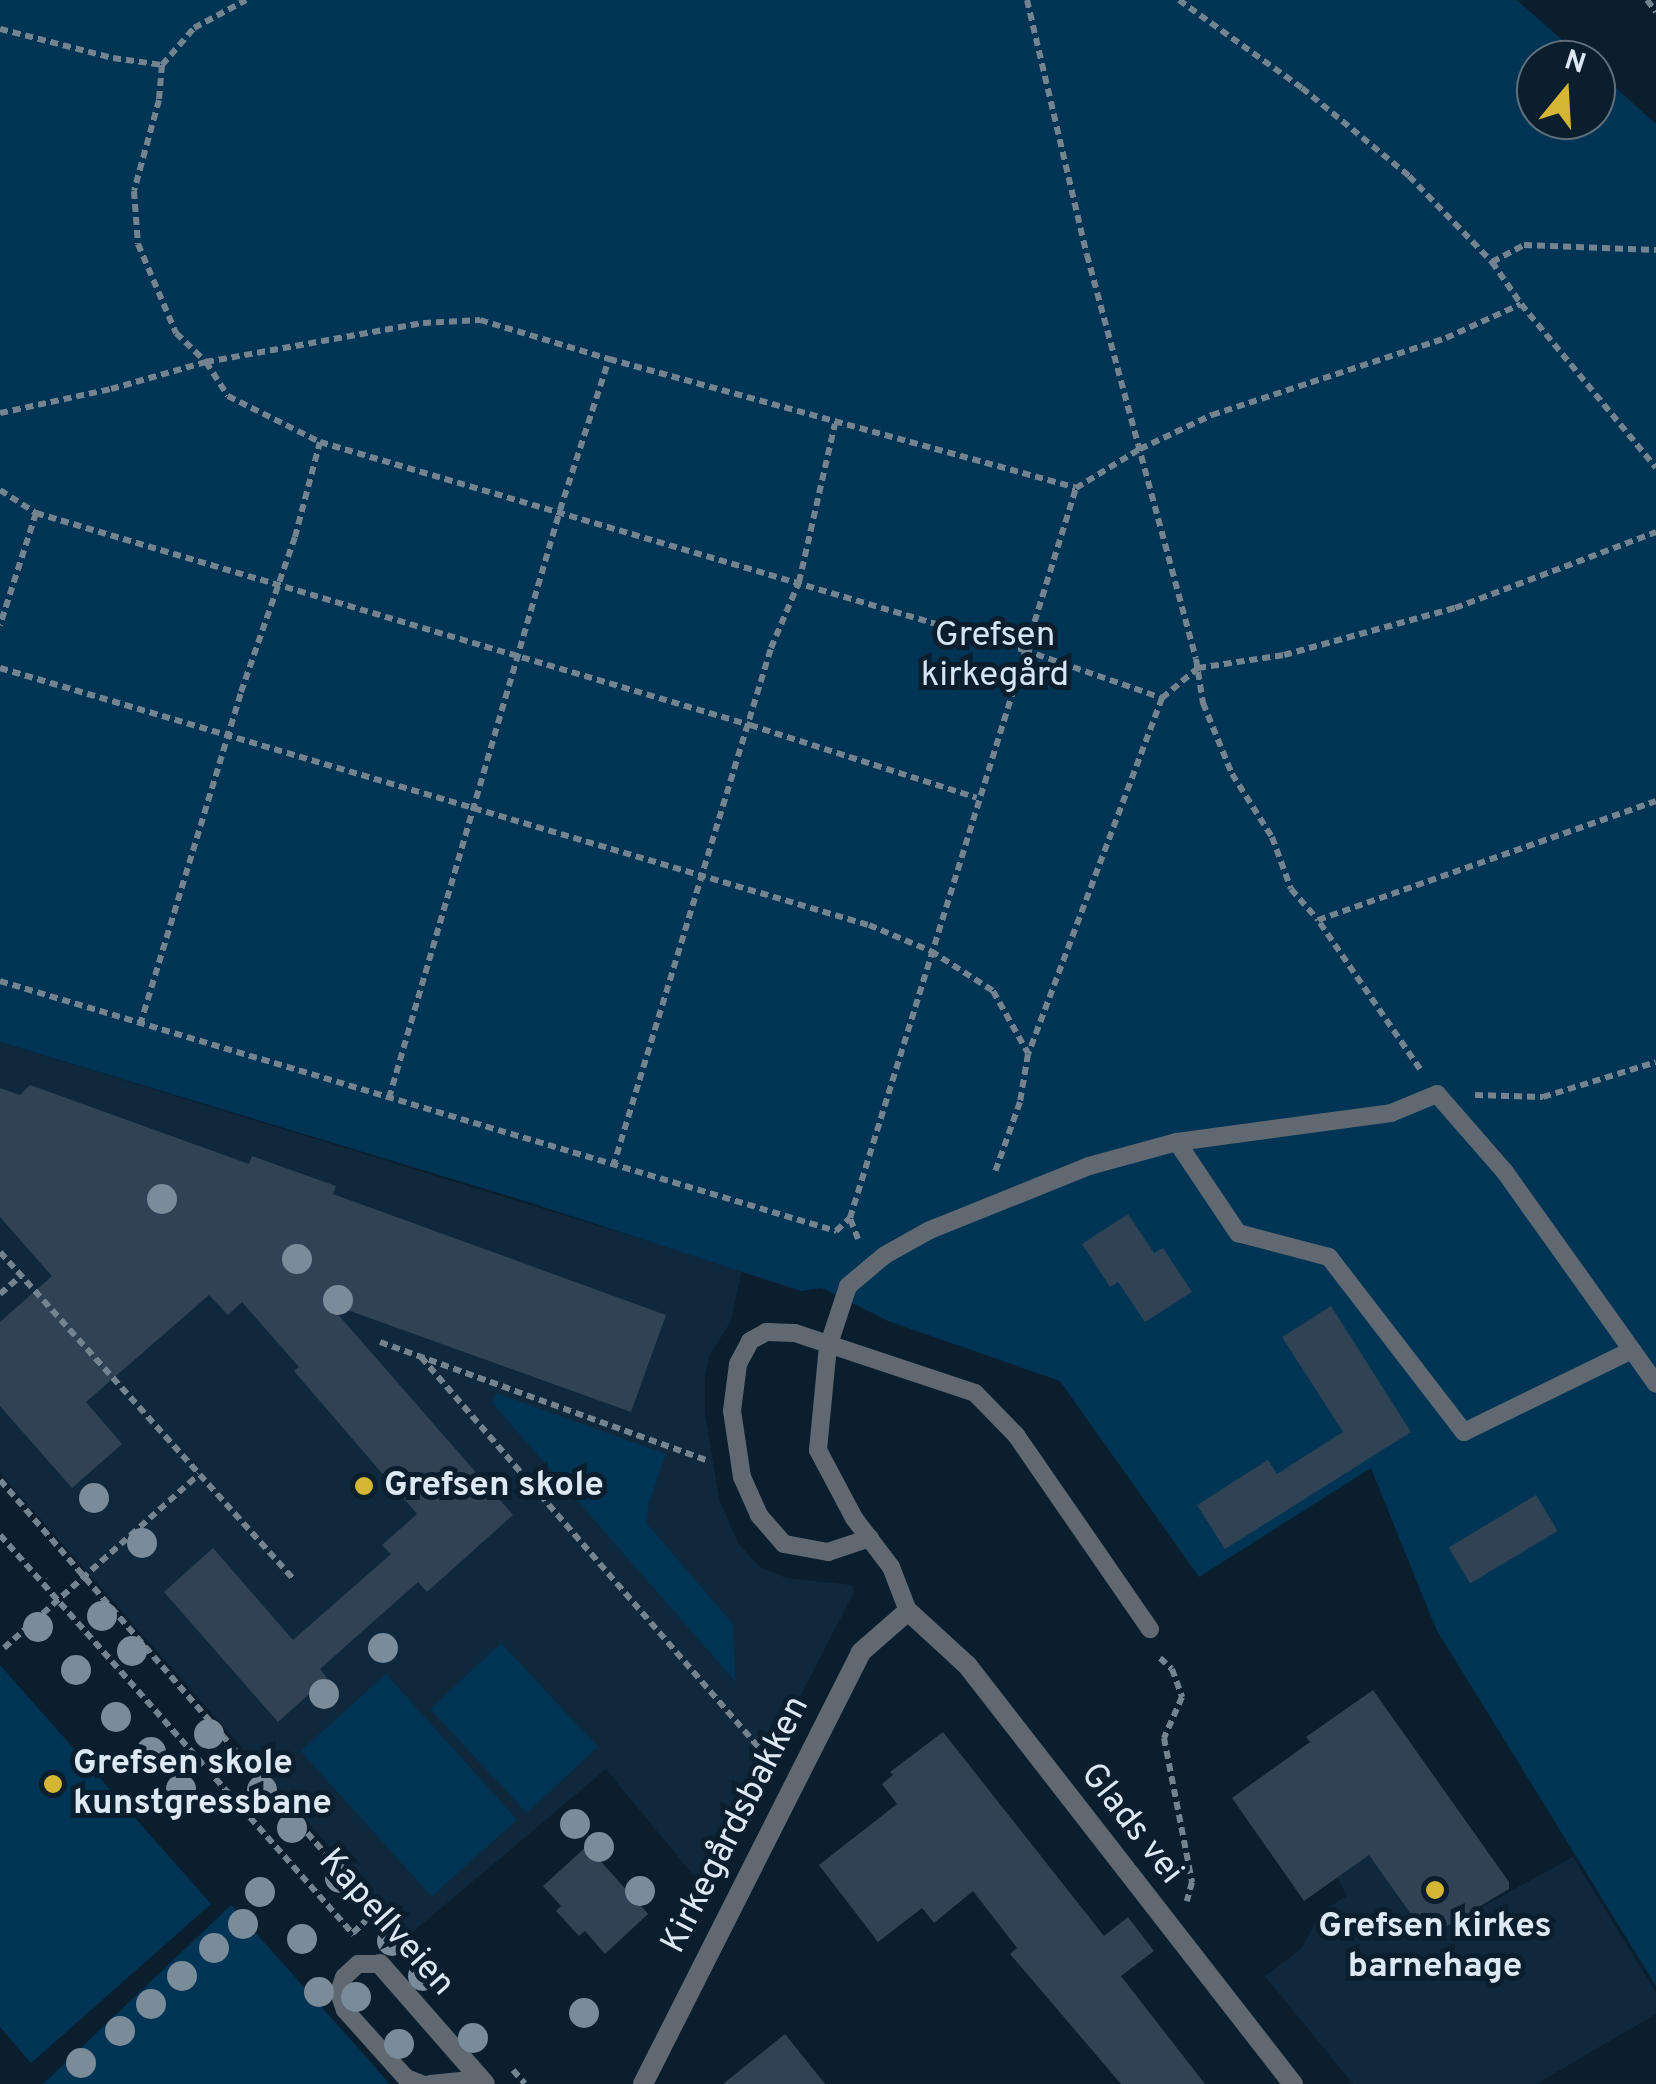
<!DOCTYPE html>
<meta charset="utf-8">
<style>
body{margin:0}
#map{position:relative;width:1656px;height:2084px;overflow:hidden;background:#0b1e2d;font-family:Overpass,sans-serif}
div>[style]{position:absolute}
[style*='--x']{left:calc(var(--x)*1px);top:calc(var(--y)*1px);width:calc(var(--w)*1px);rotate:calc(var(--a)*1deg)}
.built>*{inset:0;background:#0f283c}
.green>*{inset:0;background:#003455;transform-origin:0 0}
.building>*{inset:0;background:#304354;transform-origin:0 0}
.path>*{height:6px;margin-top:-3px;transform-origin:0;background:repeating-linear-gradient(90deg,#738390 0 8px,transparent 0 13px)}
.lane>*{height:18px;margin:-9px;padding:0 9px;transform-origin:9px;border-radius:9px;background:#606971}
.street>*{height:20px;margin:-10px;padding:0 10px;transform-origin:10px;border-radius:10px;background:#606971}
.trees>*{width:30px;height:30px;margin:-15px;border-radius:50%;background:#7a8b9a}
.dots>*{width:28px;height:28px;translate:-50% -50%;box-sizing:border-box;border:5px solid #0b1e2d;border-radius:50%}
span{translate:-50% -50%;white-space:nowrap;text-align:center;line-height:1.15;-webkit-text-stroke:10px #0b1e2d;paint-order:stroke}
.park-label{font-size:35px;color:#d5e5f4}
.poi-label{font-size:35px;color:#dce8f3;font-weight:700}
.left{translate:0 -50%;text-align:left}
.street-label{font-size:35px;color:#dce8f3}
.north{position:absolute;left:1516px;top:40px;width:100px;height:100px;box-sizing:border-box;background:#0b1e2d;border:2px solid #5f6f7c;border-radius:50%;rotate:18deg;font-size:28px;font-weight:700;line-height:40px;text-align:center;color:#dce8f3}
.north::after{content:'';display:block;margin:auto;width:35px;height:45px;background:#d5b534;clip-path:polygon(50% 0,100% 100%,50% 72%,0 100%)}
</style>
<div id="map">
<div class="built">
<i style="clip-path:polygon(0 1042px,742px 1270px,731px 1321px,710px 1354px,705px 1375px,705px 1413px,719px 1499px,738px 1543px,760px 1567px,786px 1578px,852px 1585px,854px 1592px,702px 1886px,606px 1769px,408px 1936px,0 1473px)"></i>
<i style="clip-path:polygon(1383px 1845px,1418px 1924px,1432px 1915px,1442px 1929px,1573px 1857px,1656px 1993px,1656px 2014px,1536px 2084px,1353px 2084px,1265px 1976px,1301px 1949px,1322px 1911px,1347px 1896px,1337px 1877px)"></i>
</div>
<div class="green">
<i style="clip-path:polygon(0 0,1517px 0,1585px 60px,1536px 60px,1536px 120px,1596px 120px,1596px 70px,1656px 124px,1656px 1986px,1436px 1629px,1371px 1468px,1199px 1577px,1060px 1381px,888px 1321px,822px 1288px,801px 1291px,525px 1201px,0 1042px)"></i>
<i style="clip-path:polygon(496px 1393px,666px 1454px,648px 1506px,647px 1524px,733px 1624px,735px 1681px,492px 1403px)"></i>
<i style="left:501px;top:1643px;width:142px;height:97px;rotate:47deg"></i>
<i style="clip-path:polygon(0 1665px,211px 1904px,31px 2063px,0 2027px)"></i>
<i style="left:386px;top:1674px;width:196px;height:115px;rotate:48deg"></i>
<i style="clip-path:polygon(231px 1905px,390px 2084px,43px 2084px)"></i>
</div>
<div class="building">
<i style="clip-path:polygon(30px 1085px,249px 1164px,252px 1156px,336px 1186px,333px 1194px,666px 1315px,631px 1412px,328px 1303px,513px 1515px,427px 1592px,418px 1582px,320px 1669px,327px 1678px,278px 1722px,164px 1592px,213px 1548px,293px 1640px,391px 1554px,382px 1545px,417px 1514px,294px 1371px,299px 1367px,242px 1302px,228px 1315px,209px 1295px,86px 1402px,122px 1444px,72px 1488px,0 1406px,0 1322px,52px 1276px,0 1217px,0 1088px,20px 1095px)"></i>
<i style="clip-path:polygon(1128px 1214px,1154px 1253px,1163px 1248px,1192px 1292px,1145px 1322px,1118px 1282px,1110px 1287px,1082px 1244px)"></i>
<i style="clip-path:polygon(1331px 1306px,1411px 1432px,1225px 1549px,1197px 1505px,1268px 1460px,1277px 1474px,1343px 1432px,1282px 1337px)"></i>
<i style="left:1536px;top:1495px;width:42px;height:102px;rotate:59deg"></i>
<i style="clip-path:polygon(1373px 1690px,1509px 1882px,1509px 1889px,1442px 1929px,1432px 1915px,1418px 1924px,1369px 1855px,1304px 1901px,1232px 1798px,1310px 1742px,1306px 1737px)"></i>
<i style="clip-path:polygon(943px 1732px,1104px 1936px,1128px 1917px,1154px 1951px,1121px 1976px,1205px 2084px,1121px 2084px,1010px 1954px,1017px 1948px,973px 1891px,934px 1923px,922px 1908px,878px 1942px,819px 1865px,897px 1804px,882px 1784px,893px 1775px,890px 1772px)"></i>
<i style="clip-path:polygon(587px 1846px,648px 1914px,605px 1954px,585px 1931px,579px 1936px,556px 1911px,561px 1906px,543px 1886px)"></i>
<i style="clip-path:polygon(785px 2034px,825px 2084px,723px 2084px)"></i>
</div>
<div class="path">
<i style="--x:1027;--y:0;--w:262;--a:76.8"></i>
<i style="--x:1087;--y:255;--w:418;--a:74.9"></i>
<i style="--x:1196;--y:659;--w:45;--a:81"></i>
<i style="--x:1203;--y:703;--w:77;--a:67.8"></i>
<i style="--x:1232;--y:774;--w:75;--a:57.6"></i>
<i style="--x:1272;--y:837;--w:55;--a:69.9"></i>
<i style="--x:1291;--y:889;--w:41;--a:48.9"></i>
<i style="--x:1179;--y:0;--w:151;--a:35.6"></i>
<i style="--x:1302;--y:88;--w:139;--a:39.4"></i>
<i style="--x:1409;--y:176;--w:120;--a:46"></i>
<i style="--x:1492;--y:262;--w:51;--a:55.4"></i>
<i style="--x:1647;--y:0;--w:15;--a:53"></i>
<i style="--x:0;--y:29;--w:117;--a:14.4"></i>
<i style="--x:113;--y:58;--w:49;--a:8.1"></i>
<i style="--x:162;--y:65;--w:49;--a:-49.1"></i>
<i style="--x:194;--y:28;--w:59;--a:-28.3"></i>
<i style="--x:162;--y:65;--w:35;--a:95"></i>
<i style="--x:159;--y:100;--w:94;--a:105.4"></i>
<i style="--x:134;--y:191;--w:53;--a:85.7"></i>
<i style="--x:138;--y:244;--w:97;--a:66.9"></i>
<i style="--x:176;--y:333;--w:42;--a:44"></i>
<i style="--x:206;--y:362;--w:220;--a:-10.2"></i>
<i style="--x:423;--y:323;--w:57;--a:-3"></i>
<i style="--x:480;--y:320;--w:135;--a:16.8"></i>
<i style="--x:1492;--y:262;--w:36;--a:-28"></i>
<i style="--x:1524;--y:245;--w:132;--a:2.2"></i>
<i style="--x:0;--y:413;--w:114;--a:-12.2"></i>
<i style="--x:111;--y:389;--w:99;--a:-15.9"></i>
<i style="--x:206;--y:362;--w:40;--a:57.1"></i>
<i style="--x:228;--y:396;--w:103;--a:26.6"></i>
<i style="--x:320;--y:442;--w:734;--a:16.46"></i>
<i style="--x:1024;--y:650;--w:146;--a:19.2"></i>
<i style="--x:1162;--y:698;--w:380;--a:110.6"></i>
<i style="--x:1028;--y:1054;--w:49;--a:99.5"></i>
<i style="--x:1020;--y:1102;--w:77;--a:109.6"></i>
<i style="--x:0;--y:490;--w:43;--a:32.6"></i>
<i style="--x:36;--y:513;--w:118;--a:107.8"></i>
<i style="--x:36;--y:513;--w:745;--a:16.54"></i>
<i style="--x:750;--y:725;--w:238;--a:17.8"></i>
<i style="--x:0;--y:668;--w:906;--a:16.48"></i>
<i style="--x:869;--y:925;--w:67;--a:22.8"></i>
<i style="--x:931;--y:951;--w:74;--a:32.8"></i>
<i style="--x:993;--y:991;--w:71;--a:60.6"></i>
<i style="--x:1162;--y:698;--w:47;--a:-39.8"></i>
<i style="--x:1198;--y:668;--w:87;--a:-8.6"></i>
<i style="--x:1284;--y:655;--w:177;--a:-15.4"></i>
<i style="--x:1455;--y:608;--w:215;--a:-20.7"></i>
<i style="--x:0;--y:981;--w:873;--a:16.65"></i>
<i style="--x:836;--y:1231;--w:19;--a:-43"></i>
<i style="--x:140;--y:1025;--w:348;--a:-73.1"></i>
<i style="--x:241;--y:692;--w:164;--a:-70.8"></i>
<i style="--x:295;--y:537;--w:98;--a:-75.3"></i>
<i style="--x:1420;--y:1069;--w:181;--a:-124.4"></i>
<i style="--x:1318;--y:920;--w:358;--a:-19.4"></i>
<i style="--x:1475;--y:1095;--w:68;--a:1.7"></i>
<i style="--x:1543;--y:1097;--w:118;--a:-17.2"></i>
<i style="--x:389;--y:1098;--w:612;--a:-73.78"></i>
<i style="--x:560;--y:510;--w:159;--a:-72"></i>
<i style="--x:609;--y:359;--w:484;--a:15.4"></i>
<i style="--x:613;--y:1167;--w:543;--a:-73.07"></i>
<i style="--x:771;--y:648;--w:72;--a:-67"></i>
<i style="--x:799;--y:582;--w:162;--a:-77.2"></i>
<i style="--x:858;--y:1239;--w:22;--a:-111"></i>
<i style="--x:850;--y:1218;--w:764;--a:-72.8"></i>
<i style="--x:1076;--y:488;--w:75;--a:-31.4"></i>
<i style="--x:1140;--y:449;--w:80;--a:-25.3"></i>
<i style="--x:1212;--y:415;--w:246;--a:-18.2"></i>
<i style="--x:1446;--y:338;--w:82;--a:-24.4"></i>
<i style="--x:1521;--y:304;--w:212;--a:50.5"></i>
<i style="--x:0;--y:1252;--w:438;--a:48.1"></i>
<i style="--x:0;--y:1294;--w:28;--a:-41"></i>
<i style="--x:380;--y:1342;--w:350;--a:19.9"></i>
<i style="--x:421;--y:1357;--w:538;--a:49.14"></i>
<i style="--x:0;--y:1480;--w:605;--a:48.96"></i>
<i style="--x:0;--y:1535;--w:534;--a:48.49"></i>
<i style="--x:4;--y:1648;--w:261;--a:-41.7"></i>
<i style="--x:1160;--y:1658;--w:16;--a:43"></i>
<i style="--x:1172;--y:1669;--w:30;--a:70"></i>
<i style="--x:1182;--y:1697;--w:45;--a:113.7"></i>
<i style="--x:1164;--y:1738;--w:147;--a:79"></i>
<i style="--x:1192;--y:1882;--w:20;--a:105"></i>
<i style="--x:353;--y:1933;--w:30;--a:-44"></i>
<i style="--x:513;--y:2070;--w:18;--a:49"></i>
</div>
<div class="lane">
<i style="--x:1177;--y:1142;--w:110;--a:56.2"></i>
<i style="--x:1238;--y:1233;--w:94;--a:14.8"></i>
<i style="--x:1329;--y:1257;--w:221;--a:52.4"></i>
<i style="--x:1464;--y:1432;--w:187;--a:-26"></i>
<i style="--x:870;--y:1538;--w:44;--a:161.6"></i>
<i style="--x:828;--y:1552;--w:45;--a:-169.7"></i>
<i style="--x:784;--y:1544;--w:38;--a:-131"></i>
<i style="--x:759;--y:1515;--w:42;--a:-114.1"></i>
<i style="--x:742;--y:1477;--w:67;--a:-98.6"></i>
<i style="--x:732;--y:1411;--w:47;--a:-82.7"></i>
<i style="--x:738;--y:1364;--w:26;--a:-62"></i>
<i style="--x:750;--y:1341;--w:18;--a:-29"></i>
<i style="--x:766;--y:1332;--w:29;--a:2"></i>
<i style="--x:795;--y:1333;--w:190;--a:18.4"></i>
<i style="--x:975;--y:1393;--w:59;--a:45.7"></i>
<i style="--x:1016;--y:1435;--w:236;--a:55.4"></i>
<i style="--x:908;--y:1611;--w:47;--a:-111.1"></i>
<i style="--x:891;--y:1567;--w:61;--a:-127.1"></i>
<i style="--x:854;--y:1518;--w:77;--a:-117.9"></i>
<i style="--x:818;--y:1450;--w:103;--a:-84.5"></i>
<i style="--x:828;--y:1347;--w:64;--a:-71.8"></i>
<i style="--x:848;--y:1286;--w:48;--a:-40"></i>
<i style="--x:885;--y:1255;--w:51;--a:-29.1"></i>
<i style="--x:930;--y:1230;--w:171;--a:-21.9"></i>
<i style="--x:1089;--y:1166;--w:91;--a:-15.3"></i>
<i style="--x:1177;--y:1142;--w:216;--a:-7.7"></i>
<i style="--x:1391;--y:1113;--w:50;--a:-22.4"></i>
<i style="--x:1437;--y:1094;--w:103;--a:48.9"></i>
<i style="--x:1505;--y:1172;--w:260;--a:54.5"></i>
<i style="--x:380;--y:1964;--w:22;--a:180"></i>
<i style="--x:358;--y:1964;--w:19;--a:137"></i>
<i style="--x:344;--y:1977;--w:16;--a:108"></i>
<i style="--x:339;--y:1992;--w:19;--a:72"></i>
<i style="--x:345;--y:2010;--w:91;--a:48.1"></i>
<i style="--x:406;--y:2078;--w:17;--a:21"></i>
<i style="--x:430;--y:2084;--w:51;--a:-5.6"></i>
</div>
<div class="street">
<i style="--x:380;--y:1964;--w:159;--a:48.8"></i>
<i style="--x:643;--y:2084;--w:484;--a:-63.2"></i>
<i style="--x:861;--y:1652;--w:62;--a:-41.1"></i>
<i style="--x:908;--y:1611;--w:80;--a:42.5"></i>
<i style="--x:967;--y:1665;--w:531;--a:52.12"></i>
</div>
<div class="trees">
<i style="left:162px;top:1199px"></i>
<i style="left:297px;top:1259px"></i>
<i style="left:338px;top:1300px"></i>
<i style="left:94px;top:1498px"></i>
<i style="left:142px;top:1543px"></i>
<i style="left:102px;top:1616px"></i>
<i style="left:38px;top:1627px"></i>
<i style="left:383px;top:1648px"></i>
<i style="left:132px;top:1651px"></i>
<i style="left:76px;top:1670px"></i>
<i style="left:324px;top:1694px"></i>
<i style="left:116px;top:1717px"></i>
<i style="left:209px;top:1734px"></i>
<i style="left:151px;top:1752px"></i>
<i style="left:181px;top:1789px"></i>
<i style="left:262px;top:1790px"></i>
<i style="left:575px;top:1824px"></i>
<i style="left:292px;top:1828px"></i>
<i style="left:599px;top:1847px"></i>
<i style="left:340px;top:1878px"></i>
<i style="left:640px;top:1891px"></i>
<i style="left:260px;top:1892px"></i>
<i style="left:243px;top:1924px"></i>
<i style="left:302px;top:1939px"></i>
<i style="left:392px;top:1941px"></i>
<i style="left:214px;top:1948px"></i>
<i style="left:182px;top:1976px"></i>
<i style="left:423px;top:1976px"></i>
<i style="left:319px;top:1992px"></i>
<i style="left:356px;top:1997px"></i>
<i style="left:151px;top:2004px"></i>
<i style="left:584px;top:2013px"></i>
<i style="left:120px;top:2031px"></i>
<i style="left:473px;top:2038px"></i>
<i style="left:399px;top:2044px"></i>
<i style="left:81px;top:2063px"></i>
</div>
<div class="dots">
<i style="left:364px;top:1486px;background:#d5b534"></i>
<i style="left:53px;top:1784px;background:#d5b534"></i>
<i style="left:1435px;top:1890px;background:#d5b534"></i>
</div>
<div class="park-label">
<span style="left:995px;top:656px">Grefsen<br>kirkegård</span>
</div>
<div class="poi-label">
<span class="left" style="left:384px;top:1486px">Grefsen skole</span>
<span class="left" style="left:73px;top:1784px">Grefsen skole<br>kunstgressbane</span>
<span style="left:1435px;top:1947px">Grefsen kirkes<br>barnehage</span>
</div>
<div class="street-label">
<span style="left:1131px;top:1824px;rotate:52deg">Glads vei</span>
<span style="left:736px;top:1825px;rotate:-63deg">Kirkegårdsbakken</span>
<span style="left:386px;top:1923px;rotate:48deg">Kapellveien</span>
</div>
<div class="north">N</div>
</div>
